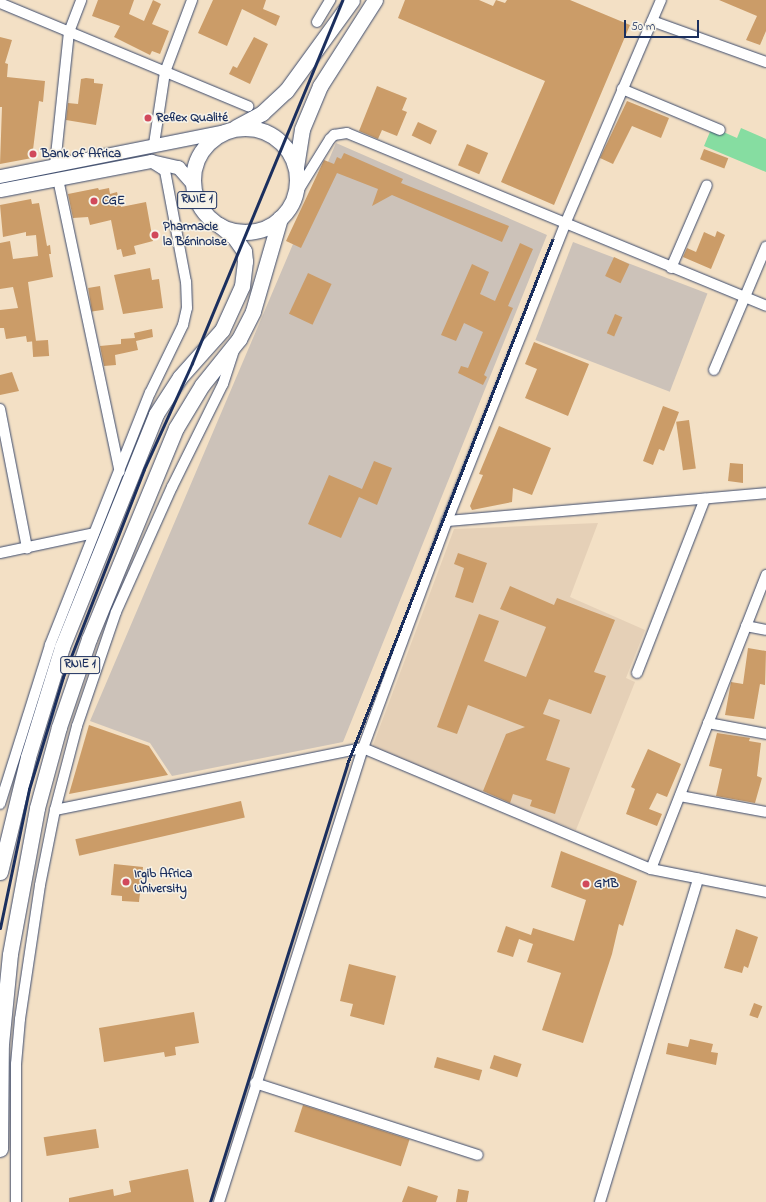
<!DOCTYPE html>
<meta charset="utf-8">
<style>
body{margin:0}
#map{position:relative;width:766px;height:1202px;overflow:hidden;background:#f3e0c5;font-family:"Indie Flower",sans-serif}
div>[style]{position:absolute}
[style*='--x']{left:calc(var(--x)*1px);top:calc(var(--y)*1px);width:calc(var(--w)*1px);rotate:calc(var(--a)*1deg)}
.built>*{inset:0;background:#e5d0b7}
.industrial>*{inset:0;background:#ccc2b9;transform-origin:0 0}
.green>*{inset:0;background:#86dda1}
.building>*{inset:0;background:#cb9c68;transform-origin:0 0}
.roads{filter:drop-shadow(0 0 1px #3b4a6d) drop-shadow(0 0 1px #3b4a6d)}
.minor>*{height:10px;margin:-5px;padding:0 5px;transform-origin:5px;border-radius:5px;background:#fff}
.major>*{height:13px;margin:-6.5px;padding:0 6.5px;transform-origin:6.5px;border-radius:6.5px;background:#fff}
.highway>*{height:15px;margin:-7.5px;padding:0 7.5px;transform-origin:7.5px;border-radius:7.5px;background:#fff}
.highway>.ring{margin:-7.5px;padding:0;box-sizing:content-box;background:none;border:15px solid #fff;border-radius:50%}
.rail>*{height:3px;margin:-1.5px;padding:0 1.5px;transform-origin:1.5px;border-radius:1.5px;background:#1b2f5e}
.dots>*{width:11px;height:11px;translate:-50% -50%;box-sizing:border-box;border:2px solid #f7f3e8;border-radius:50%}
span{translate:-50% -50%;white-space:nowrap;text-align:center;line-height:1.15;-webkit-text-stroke:3px #f7f3e8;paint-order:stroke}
.shield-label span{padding:1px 3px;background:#f7f3e8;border:1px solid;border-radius:3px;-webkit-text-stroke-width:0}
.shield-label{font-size:12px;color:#1b2f5e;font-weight:700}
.poi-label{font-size:13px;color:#1b2f5e;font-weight:700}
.left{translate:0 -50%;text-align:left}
.scale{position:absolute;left:624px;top:20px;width:75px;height:18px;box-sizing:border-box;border:2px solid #1b2f5e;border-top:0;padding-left:5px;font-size:12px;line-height:14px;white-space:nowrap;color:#1b2f5e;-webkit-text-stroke:3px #f7f3e8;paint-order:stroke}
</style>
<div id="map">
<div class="built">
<i style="clip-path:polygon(598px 523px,570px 597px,645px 630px,626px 678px,635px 682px,576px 830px,370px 753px,454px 529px)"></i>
</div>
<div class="industrial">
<i style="clip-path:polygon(336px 143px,547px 235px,343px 742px,172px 776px,150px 743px,90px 721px)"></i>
<i style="left:573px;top:242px;width:144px;height:105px;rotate:21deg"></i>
</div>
<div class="green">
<i style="clip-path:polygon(712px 127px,737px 138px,741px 128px,766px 139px,766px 172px,704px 146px)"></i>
</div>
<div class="building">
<i style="clip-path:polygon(98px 0,134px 0,129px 14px,144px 21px,153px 0,161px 4px,152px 24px,169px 31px,160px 54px,152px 51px,150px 55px,114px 37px,120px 26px,92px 16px)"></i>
<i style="clip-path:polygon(213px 0,266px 0,263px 9px,280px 16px,276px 26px,242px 9px,227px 46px,198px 33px)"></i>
<i style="clip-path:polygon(405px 0,479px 0,493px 6px,496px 0,505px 3px,507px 0,570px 0,630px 25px,554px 205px,501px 182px,545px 81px,398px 18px)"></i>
<i style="clip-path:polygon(719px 0,766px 0,766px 31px,760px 45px,746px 40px,757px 16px)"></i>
<i style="clip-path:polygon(0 37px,12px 40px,5px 63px,8px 64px,7px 77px,45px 81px,43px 102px,39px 101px,32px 158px,0 164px,2px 107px,0 107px)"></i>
<i style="clip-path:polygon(254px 37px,268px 44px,250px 84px,229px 74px,233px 66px,237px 68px)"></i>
<i style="clip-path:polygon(86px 78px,94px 79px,94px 83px,103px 84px,96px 125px,66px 120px,68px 103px,78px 104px,81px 79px)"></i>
<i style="clip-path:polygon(377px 86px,407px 98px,402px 110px,407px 112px,397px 136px,382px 130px,378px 139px,359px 131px)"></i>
<i style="clip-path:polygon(627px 101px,669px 118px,661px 138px,632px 126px,613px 164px,600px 158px)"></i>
<i style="left:418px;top:122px;width:21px;height:15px;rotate:25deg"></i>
<i style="left:467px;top:144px;width:23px;height:23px;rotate:23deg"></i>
<i style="left:704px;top:149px;width:26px;height:11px;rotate:21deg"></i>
<i style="clip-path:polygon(344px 153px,403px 179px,401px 183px,509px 226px,502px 242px,392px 195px,372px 206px,378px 189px,337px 173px,301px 248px,286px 241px,324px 160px,334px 164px,337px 157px,341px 159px)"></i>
<i style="clip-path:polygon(98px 188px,99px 190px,109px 188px,110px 194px,117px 192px,121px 207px,146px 202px,153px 241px,134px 246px,136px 254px,123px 257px,121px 249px,117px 250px,111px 220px,90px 225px,88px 217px,73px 218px,68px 194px)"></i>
<i style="clip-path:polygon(31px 199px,32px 204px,39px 203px,47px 246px,50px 245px,51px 254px,49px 254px,53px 277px,28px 282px,36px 341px,27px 342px,26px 336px,6px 339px,4px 328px,0 328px,0 310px,18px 308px,13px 287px,0 289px,0 243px,10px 241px,13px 259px,38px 256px,36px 235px,26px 236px,26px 232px,3px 237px,0 205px)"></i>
<i style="clip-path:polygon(717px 231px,725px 235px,711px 269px,683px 257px,687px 248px,696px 252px,704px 232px,715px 237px)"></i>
<i style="clip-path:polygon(520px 243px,533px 249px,508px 306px,513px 308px,484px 375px,487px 377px,483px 385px,458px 373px,461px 366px,468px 368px,483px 332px,464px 323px,456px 341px,441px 335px,472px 264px,489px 272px,480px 294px,495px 301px)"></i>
<i style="left:614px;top:257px;width:17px;height:21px;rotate:25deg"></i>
<i style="clip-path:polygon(150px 268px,152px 280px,159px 279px,163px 308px,123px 314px,114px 275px)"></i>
<i style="left:308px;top:273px;width:26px;height:45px;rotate:25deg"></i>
<i style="left:100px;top:286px;width:24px;height:12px;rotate:81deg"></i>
<i style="left:615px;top:314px;width:8px;height:21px;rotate:23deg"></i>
<i style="clip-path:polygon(152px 329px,153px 337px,136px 341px,138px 350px,115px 355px,116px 365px,104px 366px,100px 346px,121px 344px,121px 339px,135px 338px,134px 333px)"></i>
<i style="left:48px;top:340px;width:16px;height:16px;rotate:86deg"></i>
<i style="clip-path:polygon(534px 342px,589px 364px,568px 416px,525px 398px,537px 369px,525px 364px)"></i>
<i style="clip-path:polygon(12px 372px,19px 391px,0 395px,0 375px)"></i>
<i style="clip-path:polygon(663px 406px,679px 412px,664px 451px,659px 449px,653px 465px,643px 461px)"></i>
<i style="left:689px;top:420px;width:49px;height:13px;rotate:82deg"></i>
<i style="clip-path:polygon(499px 426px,551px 448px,532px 495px,513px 488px,512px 502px,472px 510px,470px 506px,483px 475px,479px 474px)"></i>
<i style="clip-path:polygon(374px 461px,392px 468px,377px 505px,359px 497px,341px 538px,308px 524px,329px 475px,362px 489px)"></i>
<i style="clip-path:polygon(730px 463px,743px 464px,743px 483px,728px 481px)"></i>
<i style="clip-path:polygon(458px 553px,487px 563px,473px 603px,455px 597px,464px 568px,454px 564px)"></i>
<i style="clip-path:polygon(510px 586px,554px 605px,557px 598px,615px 620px,594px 672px,606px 676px,591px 714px,549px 699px,543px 714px,560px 720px,546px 760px,570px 768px,555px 814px,530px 806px,532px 800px,513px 794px,510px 803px,483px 791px,506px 734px,525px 727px,468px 705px,457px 734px,437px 727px,479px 614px,499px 621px,484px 661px,526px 677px,546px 627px,500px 609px)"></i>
<i style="clip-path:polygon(748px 648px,766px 651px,765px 685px,760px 684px,754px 719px,725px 715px,731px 682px,743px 684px)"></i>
<i style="clip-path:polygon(89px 725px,149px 746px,168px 775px,69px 794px)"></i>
<i style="clip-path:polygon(717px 733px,750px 738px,749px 741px,761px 743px,757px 776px,762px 778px,755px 803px,716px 796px,722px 769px,709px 766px)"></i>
<i style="clip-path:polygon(648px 749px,681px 764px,667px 797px,657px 793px,649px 809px,662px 814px,657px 826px,626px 814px,635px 789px,631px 787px)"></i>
<i style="left:241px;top:801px;width:17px;height:170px;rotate:77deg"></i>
<i style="clip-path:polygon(561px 851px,637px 881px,623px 926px,619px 924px,612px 954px,583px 1043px,542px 1030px,561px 973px,527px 962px,533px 944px,519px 939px,513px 957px,497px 952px,506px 926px,531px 935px,533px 928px,574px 941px,586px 900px,551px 887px)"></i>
<i style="clip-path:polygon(114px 864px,143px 867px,139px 902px,122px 901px,122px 896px,111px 895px)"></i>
<i style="clip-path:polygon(736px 929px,758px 937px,748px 968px,744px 966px,742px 973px,724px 968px)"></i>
<i style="clip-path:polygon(349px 964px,396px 976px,384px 1025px,350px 1016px,353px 1004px,340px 1001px)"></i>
<i style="left:754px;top:1003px;width:9px;height:13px;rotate:21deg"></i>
<i style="clip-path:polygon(194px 1012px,199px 1043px,175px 1047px,176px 1055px,165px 1057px,164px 1052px,104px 1062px,99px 1028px)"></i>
<i style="clip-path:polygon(690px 1039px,713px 1044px,711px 1052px,718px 1053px,716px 1065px,666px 1054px,668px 1043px,688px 1047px)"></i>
<i style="left:494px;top:1055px;width:29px;height:14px;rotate:18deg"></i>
<i style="left:437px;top:1057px;width:47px;height:11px;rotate:16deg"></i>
<i style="left:303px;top:1105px;width:112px;height:28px;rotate:18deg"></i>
<i style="left:96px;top:1129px;width:19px;height:53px;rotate:81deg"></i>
<i style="clip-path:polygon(188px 1169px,194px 1202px,69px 1202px,69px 1198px,113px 1189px,114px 1196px,131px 1192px,129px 1181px)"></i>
<i style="clip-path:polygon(408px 1186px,438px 1196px,436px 1202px,402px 1202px)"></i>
<i style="clip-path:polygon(458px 1189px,469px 1191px,467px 1202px,456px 1202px)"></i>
</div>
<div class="roads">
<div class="minor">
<i style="--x:0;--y:3;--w:269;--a:22.6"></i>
<i style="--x:652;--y:21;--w:121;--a:19.8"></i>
<i style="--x:317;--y:22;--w:26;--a:-59"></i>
<i style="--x:622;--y:89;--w:106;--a:22.7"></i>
<i style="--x:154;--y:144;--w:73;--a:-81.3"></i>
<i style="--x:165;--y:72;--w:77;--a:-69.4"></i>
<i style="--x:55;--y:165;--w:134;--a:-84"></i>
<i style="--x:69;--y:32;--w:34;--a:-69"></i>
<i style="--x:58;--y:179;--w:299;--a:78.1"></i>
<i style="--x:294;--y:197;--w:68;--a:-58.2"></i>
<i style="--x:330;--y:139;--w:6;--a:-45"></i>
<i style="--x:334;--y:135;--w:13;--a:-9"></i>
<i style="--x:347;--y:133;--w:453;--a:22.4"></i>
<i style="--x:671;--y:268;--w:90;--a:-66.6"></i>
<i style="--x:714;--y:370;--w:134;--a:-67.1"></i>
<i style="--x:0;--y:409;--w:142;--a:79"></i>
<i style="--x:447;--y:521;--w:320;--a:-5"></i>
<i style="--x:0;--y:553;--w:96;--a:-12"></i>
<i style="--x:746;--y:626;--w:20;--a:11"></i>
<i style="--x:637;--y:673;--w:187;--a:-68.7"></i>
<i style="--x:708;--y:723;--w:59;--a:10.7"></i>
<i style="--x:680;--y:796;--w:87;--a:10.5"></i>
<i style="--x:0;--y:804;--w:167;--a:-72.5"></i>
<i style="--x:50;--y:645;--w:271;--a:-68.4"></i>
<i style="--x:150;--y:393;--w:76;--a:-64.1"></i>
<i style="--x:183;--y:325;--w:17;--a:-77"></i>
<i style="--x:187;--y:308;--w:26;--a:-92"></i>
<i style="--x:186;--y:282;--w:113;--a:-100.7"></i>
<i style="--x:165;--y:171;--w:13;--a:-148"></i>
<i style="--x:55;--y:810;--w:314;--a:-11.4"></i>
<i style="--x:363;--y:748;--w:312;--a:22.8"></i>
<i style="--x:651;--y:869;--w:117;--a:11.3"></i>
<i style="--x:651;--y:869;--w:316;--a:-68.6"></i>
<i style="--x:255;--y:1083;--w:234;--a:17.9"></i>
<i style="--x:16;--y:1202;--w:138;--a:-90"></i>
<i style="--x:16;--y:1064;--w:45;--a:-84.9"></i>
<i style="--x:20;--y:1019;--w:135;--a:-81.5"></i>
<i style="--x:40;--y:885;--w:76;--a:-78.7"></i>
<i style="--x:55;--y:810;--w:87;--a:-75.3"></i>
<i style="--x:77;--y:726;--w:120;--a:-71.1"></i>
<i style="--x:116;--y:612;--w:137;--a:-65.9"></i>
<i style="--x:172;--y:487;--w:115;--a:-63.7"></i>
<i style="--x:223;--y:384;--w:38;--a:-72"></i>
<i style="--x:219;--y:1202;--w:476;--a:-72.4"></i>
<i style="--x:363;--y:748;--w:242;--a:-69.7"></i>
<i style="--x:447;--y:521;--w:320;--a:-68.3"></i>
<i style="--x:565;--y:224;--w:244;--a:-66.8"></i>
<i style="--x:600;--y:1202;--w:338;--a:-73.1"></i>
</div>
<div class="major">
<i style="--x:0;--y:176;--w:229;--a:-11.3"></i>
<i style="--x:0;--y:190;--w:154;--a:-10.9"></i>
<i style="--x:151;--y:161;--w:28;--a:13"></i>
<i style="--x:178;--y:167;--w:23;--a:49"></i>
</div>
<div class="highway">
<i style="--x:236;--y:127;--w:30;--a:-28"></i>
<i style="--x:262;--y:113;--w:33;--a:-43"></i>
<i style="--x:286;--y:91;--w:112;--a:-54"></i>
<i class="ring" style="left:193px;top:128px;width:89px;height:89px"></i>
<i style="--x:296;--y:167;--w:38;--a:-81"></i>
<i style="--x:302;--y:129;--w:47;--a:-67.3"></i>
<i style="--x:320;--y:86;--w:102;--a:-57.4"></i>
<i style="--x:0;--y:872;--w:118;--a:-76.3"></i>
<i style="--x:28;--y:757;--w:115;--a:-72.8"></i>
<i style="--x:62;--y:647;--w:251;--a:-68"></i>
<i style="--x:156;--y:414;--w:44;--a:-57"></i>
<i style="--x:180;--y:377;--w:63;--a:-48.2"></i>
<i style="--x:222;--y:330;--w:48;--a:-65.6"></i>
<i style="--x:242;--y:286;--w:25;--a:-83"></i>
<i style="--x:245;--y:261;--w:10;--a:-96"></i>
<i style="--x:244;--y:251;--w:16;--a:-125"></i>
<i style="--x:235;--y:238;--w:21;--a:-141"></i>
<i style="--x:0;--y:1149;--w:105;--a:-89.5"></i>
<i style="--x:1;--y:1044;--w:90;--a:-84.3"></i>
<i style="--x:10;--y:954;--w:148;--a:-79.5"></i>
<i style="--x:37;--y:808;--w:84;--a:-74.8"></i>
<i style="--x:59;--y:727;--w:93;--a:-71.2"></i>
<i style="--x:89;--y:639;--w:228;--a:-67.6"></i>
<i style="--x:176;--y:428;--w:50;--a:-58.8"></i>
<i style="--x:202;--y:385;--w:59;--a:-51.2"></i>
<i style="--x:239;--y:339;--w:31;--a:-63"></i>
<i style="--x:253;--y:311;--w:97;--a:-73.8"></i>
</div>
</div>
<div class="rail">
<i style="--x:0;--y:928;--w:142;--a:-78.2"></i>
<i style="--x:29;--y:789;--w:117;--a:-73.1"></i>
<i style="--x:63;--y:677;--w:223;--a:-68.7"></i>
<i style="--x:144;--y:469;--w:116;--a:-65.6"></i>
<i style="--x:192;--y:363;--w:393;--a:-67.5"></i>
<i style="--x:210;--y:1202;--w:459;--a:-72.6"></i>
<i style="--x:347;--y:764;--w:563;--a:-68.63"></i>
</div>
<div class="dots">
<i style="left:148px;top:118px;background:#d1495b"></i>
<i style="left:33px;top:154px;background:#d1495b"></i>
<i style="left:94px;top:201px;background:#d1495b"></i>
<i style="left:155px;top:235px;background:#d1495b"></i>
<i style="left:126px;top:882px;background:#d1495b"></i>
<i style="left:586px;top:884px;background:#d1495b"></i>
</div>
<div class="shield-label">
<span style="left:197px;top:200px">RNIE 1</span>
<span style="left:80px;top:665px">RNIE 1</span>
</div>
<div class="poi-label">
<span class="left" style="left:156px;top:118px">Reflex Qualité</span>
<span class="left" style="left:41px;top:154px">Bank of Africa</span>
<span class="left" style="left:102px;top:201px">CGE</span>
<span class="left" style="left:163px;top:235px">Pharmacie<br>la Béninoise</span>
<span class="left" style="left:134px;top:882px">Irgib Africa<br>University</span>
<span class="left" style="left:594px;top:884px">GMB</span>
</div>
<div class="scale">50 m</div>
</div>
